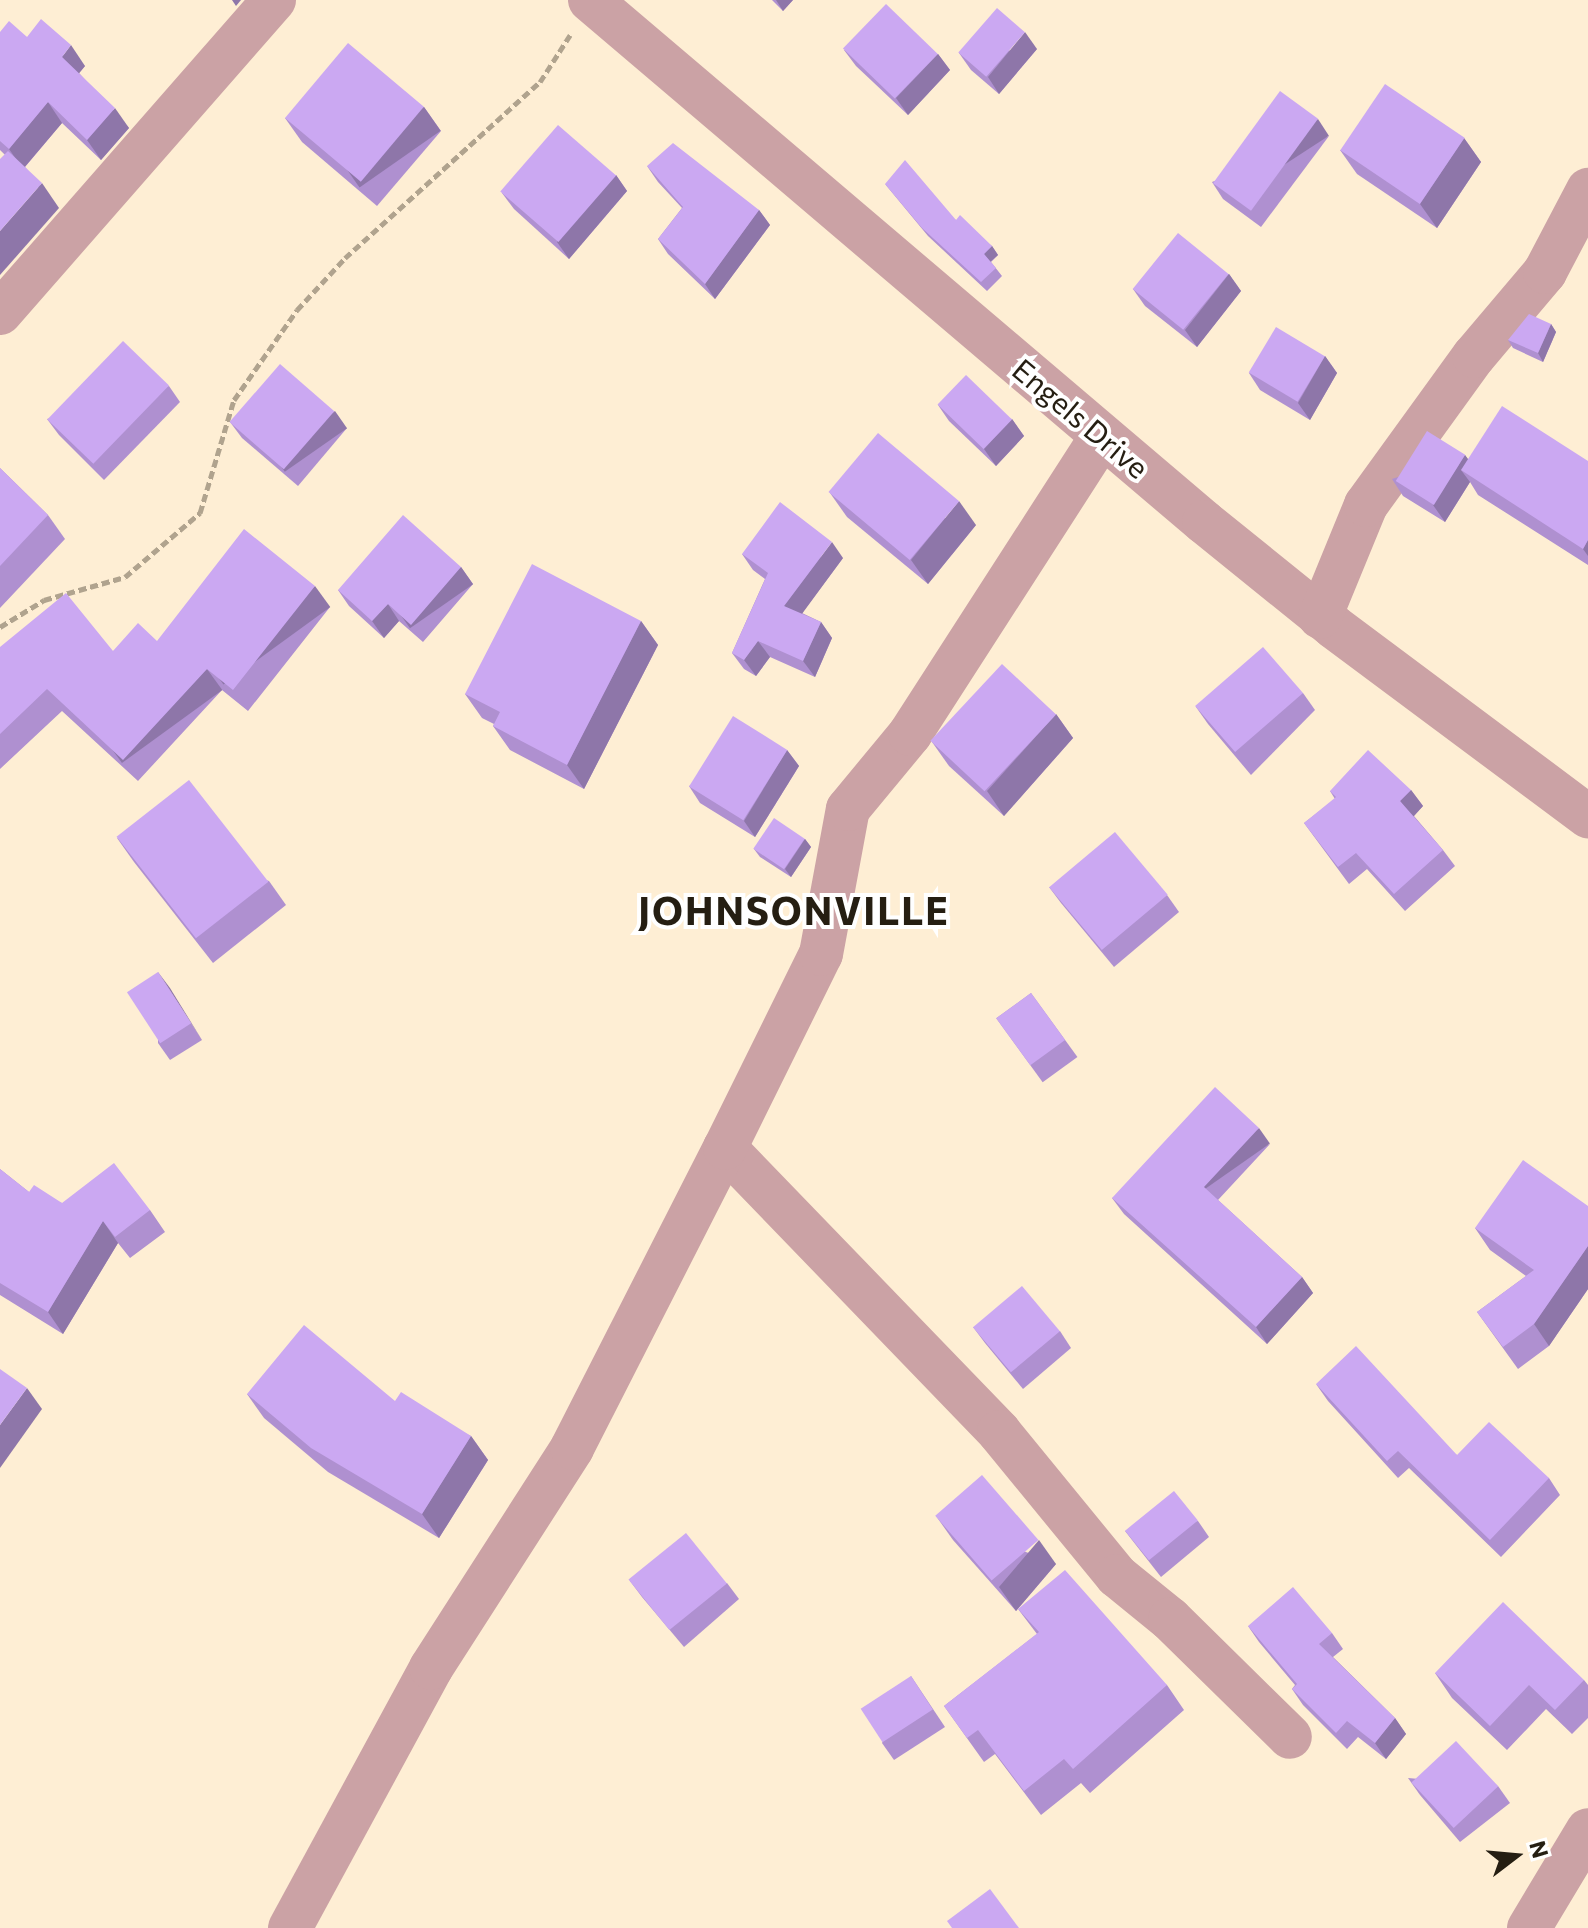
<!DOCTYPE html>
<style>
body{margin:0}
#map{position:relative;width:1588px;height:1928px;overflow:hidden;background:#feeed4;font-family:Commissioner,sans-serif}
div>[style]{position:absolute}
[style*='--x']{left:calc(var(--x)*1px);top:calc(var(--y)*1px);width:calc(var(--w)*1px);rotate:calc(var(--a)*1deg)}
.path>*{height:5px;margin-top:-2.5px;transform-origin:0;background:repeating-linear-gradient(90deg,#b0a38e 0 8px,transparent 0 12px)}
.minor>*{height:44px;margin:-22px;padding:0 22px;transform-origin:22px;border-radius:22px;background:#cba2a5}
.wall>*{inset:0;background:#af90d0;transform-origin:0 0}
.shaded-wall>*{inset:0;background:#8e76a9;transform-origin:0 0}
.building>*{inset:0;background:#cba8f2;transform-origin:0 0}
span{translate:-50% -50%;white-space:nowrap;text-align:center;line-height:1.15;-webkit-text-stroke:8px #fff;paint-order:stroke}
.street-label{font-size:30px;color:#251e12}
.district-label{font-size:38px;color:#251e12;font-weight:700;letter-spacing:2px}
.north{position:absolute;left:1476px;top:1816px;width:80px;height:80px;-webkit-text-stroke:6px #fff;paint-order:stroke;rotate:74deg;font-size:22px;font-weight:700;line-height:32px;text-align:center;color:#251e12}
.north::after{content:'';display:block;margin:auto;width:28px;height:36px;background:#251e12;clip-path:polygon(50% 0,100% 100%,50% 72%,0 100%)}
</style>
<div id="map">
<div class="path">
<i style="--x:0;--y:627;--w:52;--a:-31.5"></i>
<i style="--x:44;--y:600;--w:84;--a:-15.9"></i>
<i style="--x:125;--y:577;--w:99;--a:-40.5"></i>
<i style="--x:200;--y:513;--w:118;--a:-73.3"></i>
<i style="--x:234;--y:400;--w:110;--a:-55"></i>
<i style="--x:297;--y:310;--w:71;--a:-47.3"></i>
<i style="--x:345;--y:258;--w:263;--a:-42.1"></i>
<i style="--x:540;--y:82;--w:56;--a:-57.4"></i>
</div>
<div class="minor">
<i style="--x:590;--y:0;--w:806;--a:40.37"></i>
<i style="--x:1204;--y:522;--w:167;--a:38.9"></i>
<i style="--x:1334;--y:627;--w:317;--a:36.7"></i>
<i style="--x:0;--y:313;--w:416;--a:-48.8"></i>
<i style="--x:1320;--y:617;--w:121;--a:-67.7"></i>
<i style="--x:1366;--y:505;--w:184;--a:-54.1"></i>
<i style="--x:1474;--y:356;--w:110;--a:-49.8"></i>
<i style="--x:1545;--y:272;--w:93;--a:-62.3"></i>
<i style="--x:725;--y:1148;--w:395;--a:46"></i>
<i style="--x:999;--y:1432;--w:186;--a:50.7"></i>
<i style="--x:1117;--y:1576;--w:68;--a:39.1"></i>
<i style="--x:1170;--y:1619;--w:168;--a:44.5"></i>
<i style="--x:290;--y:1928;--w:296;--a:-61.5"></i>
<i style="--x:431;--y:1668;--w:261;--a:-57.3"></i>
<i style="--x:572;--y:1448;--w:337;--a:-63"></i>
<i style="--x:725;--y:1148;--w:216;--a:-63.7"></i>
<i style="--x:821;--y:954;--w:147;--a:-79.5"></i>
<i style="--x:848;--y:809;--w:97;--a:-50.4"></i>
<i style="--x:910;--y:734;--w:354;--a:-57.2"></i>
<i style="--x:1529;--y:1928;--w:114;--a:-59"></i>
</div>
<div class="wall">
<i style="clip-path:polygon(772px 0,793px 0,783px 11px)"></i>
<i style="clip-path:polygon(0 32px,27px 37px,85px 66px,79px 73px,129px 128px,101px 160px,62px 123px,25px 167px,59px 208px,0 150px)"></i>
<i style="clip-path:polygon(1037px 49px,999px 94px,971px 70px,959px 53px)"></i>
<i style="clip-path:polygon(844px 50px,938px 54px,950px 70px,908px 115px,856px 66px)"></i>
<i style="clip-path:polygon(424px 107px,441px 131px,377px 206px,302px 142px,285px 118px)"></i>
<i style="clip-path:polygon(1329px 136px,1261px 227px,1223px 199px,1212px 182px)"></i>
<i style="clip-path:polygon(1464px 138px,1481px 162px,1437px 228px,1357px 174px,1340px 150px)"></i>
<i style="clip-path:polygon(647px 166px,759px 210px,770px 225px,715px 299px,668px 254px,658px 239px,682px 208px,658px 182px)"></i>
<i style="clip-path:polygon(616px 175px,627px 191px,569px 259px,514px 209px,502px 193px)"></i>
<i style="clip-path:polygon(885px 184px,956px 220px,992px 246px,998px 255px,991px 262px,1002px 276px,987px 291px,928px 236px)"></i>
<i style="clip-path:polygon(1229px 274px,1241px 291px,1197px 347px,1145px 306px,1133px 289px)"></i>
<i style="clip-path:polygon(1551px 324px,1556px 332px,1543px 362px,1513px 348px,1508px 340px)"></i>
<i style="clip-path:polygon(1325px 356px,1337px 373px,1310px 420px,1260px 390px,1249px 373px)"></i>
<i style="clip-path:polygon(169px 386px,180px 402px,104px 480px,59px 435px,47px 419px)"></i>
<i style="clip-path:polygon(938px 405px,1012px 419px,1024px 436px,996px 466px,949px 421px)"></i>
<i style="clip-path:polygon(230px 422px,347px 428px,298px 486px,242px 438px)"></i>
<i style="clip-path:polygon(1465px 455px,1468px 460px,1588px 461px,1588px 565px,1478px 495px,1470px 482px,1445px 522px,1403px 496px,1392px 479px)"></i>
<i style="clip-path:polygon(0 468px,48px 515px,65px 539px,0 608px)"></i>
<i style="clip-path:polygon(830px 493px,976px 525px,928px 584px,847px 517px)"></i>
<i style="clip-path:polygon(742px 554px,843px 558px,802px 613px,821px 622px,832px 638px,815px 677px,770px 657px,756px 676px,744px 669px,732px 653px,765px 579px,753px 570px)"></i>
<i style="clip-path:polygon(461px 567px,473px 584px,423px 642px,399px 621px,384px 638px,349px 606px,338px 590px)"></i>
<i style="clip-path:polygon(330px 607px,248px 711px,222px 690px,138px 781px,62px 711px,0 769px,0 647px,113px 651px)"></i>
<i style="clip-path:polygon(641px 621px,658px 645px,584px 789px,510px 750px,493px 726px,494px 724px,482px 718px,465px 694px)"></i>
<i style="clip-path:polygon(1303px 693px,1315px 710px,1251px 775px,1208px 724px,1196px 707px)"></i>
<i style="clip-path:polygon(1056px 714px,1073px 738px,1004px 816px,949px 766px,932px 742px)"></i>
<i style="clip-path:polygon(787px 750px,799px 766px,755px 837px,700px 803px,689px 786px)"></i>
<i style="clip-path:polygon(1411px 790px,1423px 806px,1414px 816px,1443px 850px,1455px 866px,1405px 911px,1367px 869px,1349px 884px,1304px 823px,1335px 799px,1330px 791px)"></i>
<i style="clip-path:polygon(117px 838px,269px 881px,286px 905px,213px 963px,134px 862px)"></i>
<i style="clip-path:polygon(805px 839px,811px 847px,791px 877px,760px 857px,754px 849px)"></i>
<i style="clip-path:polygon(1049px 887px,1167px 895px,1179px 912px,1114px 967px,1061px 903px)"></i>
<i style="clip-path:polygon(158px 972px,202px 1040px,170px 1060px,158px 1043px)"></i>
<i style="left:1031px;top:993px;width:79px;height:43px;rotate:54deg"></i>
<i style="clip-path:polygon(1270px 1144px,1218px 1200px,1302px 1277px,1313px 1293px,1267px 1344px,1124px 1214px,1112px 1198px)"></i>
<i style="clip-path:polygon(0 1169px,29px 1192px,62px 1203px,150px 1210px,165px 1232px,130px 1258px,118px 1243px,63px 1334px,0 1295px)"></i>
<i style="clip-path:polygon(1588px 1206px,1588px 1289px,1549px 1346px,1518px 1369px,1477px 1312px,1526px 1276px,1490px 1250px,1475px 1228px)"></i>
<i style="clip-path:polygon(973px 1327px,1060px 1331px,1071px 1348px,1023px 1389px,985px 1343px)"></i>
<i style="clip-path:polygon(1316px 1384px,1457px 1455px,1549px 1478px,1560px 1495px,1501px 1557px,1409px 1468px,1398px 1478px,1328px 1401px)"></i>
<i style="clip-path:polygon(247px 1394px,395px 1401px,471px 1436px,488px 1460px,439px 1538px,328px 1472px,264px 1418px)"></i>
<i style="clip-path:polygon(936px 1516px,1056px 1564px,1016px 1611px,953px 1540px)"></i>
<i style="clip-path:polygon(1198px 1521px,1209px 1537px,1161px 1577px,1125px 1531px)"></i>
<i style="clip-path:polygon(630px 1581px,727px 1583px,739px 1599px,684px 1647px,642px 1597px)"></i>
<i style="clip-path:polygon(1018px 1609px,1167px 1685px,1184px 1710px,1090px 1793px,1081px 1783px,1041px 1815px,995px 1754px,984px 1762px,944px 1706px,1037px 1634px)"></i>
<i style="clip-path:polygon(1248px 1626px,1332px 1633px,1343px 1649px,1333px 1657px,1395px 1718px,1406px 1734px,1386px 1759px,1358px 1737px,1347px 1749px,1303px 1705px,1292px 1689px,1295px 1685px,1259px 1642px)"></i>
<i style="clip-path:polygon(1435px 1673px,1584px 1680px,1588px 1685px,1588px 1718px,1572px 1734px,1546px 1709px,1507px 1750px,1452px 1698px)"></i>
<i style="clip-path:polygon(911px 1676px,945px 1727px,894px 1760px,882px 1743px)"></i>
<i style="clip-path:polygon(1408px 1778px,1498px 1786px,1510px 1803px,1460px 1842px,1420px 1795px)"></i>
</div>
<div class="shaded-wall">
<i style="clip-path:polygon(232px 0,241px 0,236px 6px)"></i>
<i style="clip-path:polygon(776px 0,793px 0,783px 11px)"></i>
<i style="clip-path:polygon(1025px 32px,1037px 49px,999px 94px,988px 77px)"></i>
<i style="clip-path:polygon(71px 45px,85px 66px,76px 77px,62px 57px)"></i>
<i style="clip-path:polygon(938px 54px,950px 70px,908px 115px,896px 98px)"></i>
<i style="clip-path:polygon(48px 102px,62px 123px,23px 169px,9px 149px)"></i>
<i style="left:424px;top:107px;width:29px;height:99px;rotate:55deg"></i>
<i style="clip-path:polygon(115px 108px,129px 128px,101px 160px,87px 140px)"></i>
<i style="left:1318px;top:119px;width:20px;height:114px;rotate:57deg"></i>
<i style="clip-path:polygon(1464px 138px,1481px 162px,1437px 228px,1420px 204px)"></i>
<i style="clip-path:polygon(616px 175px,627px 191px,569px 259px,557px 242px)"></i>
<i style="clip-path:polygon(42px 183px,59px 208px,0 275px,0 231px)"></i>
<i style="clip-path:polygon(759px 210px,770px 225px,715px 299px,705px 284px)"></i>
<i style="clip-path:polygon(992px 246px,998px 255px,990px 262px,984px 254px)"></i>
<i style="clip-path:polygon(1229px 274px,1241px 291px,1197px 347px,1185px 330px)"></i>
<i style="clip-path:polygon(1551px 324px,1556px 332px,1543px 362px,1538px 353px)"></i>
<i style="clip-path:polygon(1325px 356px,1337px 373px,1310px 420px,1298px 403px)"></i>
<i style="left:335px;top:411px;width:21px;height:76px;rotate:55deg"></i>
<i style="clip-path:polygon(1012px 419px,1024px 436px,996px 466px,984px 449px)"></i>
<i style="clip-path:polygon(1465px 455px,1477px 471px,1461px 470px,1470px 482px,1445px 522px,1433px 505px)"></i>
<i style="clip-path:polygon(959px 501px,976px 525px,928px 584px,911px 560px)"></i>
<i style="clip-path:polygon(1588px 540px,1588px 556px,1583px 549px)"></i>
<i style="clip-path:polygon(832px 542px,843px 558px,796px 622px,784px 606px)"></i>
<i style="left:461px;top:567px;width:21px;height:77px;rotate:55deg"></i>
<i style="left:315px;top:586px;width:26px;height:132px;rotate:54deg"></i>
<i style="clip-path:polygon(388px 604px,399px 621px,384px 638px,372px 621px)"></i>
<i style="clip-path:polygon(641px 621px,658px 645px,584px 789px,567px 765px)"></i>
<i style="clip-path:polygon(821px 622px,832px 638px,815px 677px,803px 661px)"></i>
<i style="clip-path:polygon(758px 641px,770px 657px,756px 676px,744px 660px)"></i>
<i style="left:207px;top:669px;width:26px;height:124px;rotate:54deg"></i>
<i style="clip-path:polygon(1056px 714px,1073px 738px,1004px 816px,987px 791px)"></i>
<i style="clip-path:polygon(787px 750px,799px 766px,755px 837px,744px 821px)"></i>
<i style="clip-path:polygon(1411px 790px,1423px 806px,1412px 818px,1400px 801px)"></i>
<i style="clip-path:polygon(805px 839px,811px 847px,791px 877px,785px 869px)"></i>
<i style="clip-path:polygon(158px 972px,170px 988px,202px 1040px)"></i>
<i style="left:1259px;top:1128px;width:19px;height:81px;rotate:55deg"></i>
<i style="clip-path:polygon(103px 1221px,118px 1243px,63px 1334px,48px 1312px)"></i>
<i style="clip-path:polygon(1588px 1246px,1588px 1289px,1549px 1346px,1534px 1324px)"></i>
<i style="clip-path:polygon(1302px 1277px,1313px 1293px,1267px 1344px,1256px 1327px)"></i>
<i style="clip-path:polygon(27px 1388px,42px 1409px,0 1468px,0 1425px)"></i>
<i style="clip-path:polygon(471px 1436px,488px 1460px,439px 1538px,422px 1514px)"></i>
<i style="clip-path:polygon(1039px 1540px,1056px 1564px,1016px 1611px,999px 1587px)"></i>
<i style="clip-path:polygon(1395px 1718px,1406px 1734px,1386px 1759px,1375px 1743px)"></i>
</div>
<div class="building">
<i style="left:886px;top:4px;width:72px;height:62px;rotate:44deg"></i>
<i style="left:997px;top:8px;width:37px;height:59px;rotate:41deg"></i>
<i style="clip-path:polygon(41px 19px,71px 45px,62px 57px,115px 108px,87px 140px,48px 102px,9px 149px,0 141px,0 32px,9px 21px,27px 37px)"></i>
<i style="left:348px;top:43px;width:99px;height:98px;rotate:40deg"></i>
<i style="left:1385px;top:84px;width:96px;height:80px;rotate:34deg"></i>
<i style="left:1280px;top:91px;width:47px;height:114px;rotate:36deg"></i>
<i style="left:558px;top:125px;width:77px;height:88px;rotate:41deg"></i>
<i style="clip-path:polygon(673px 143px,759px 210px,705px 284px,658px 239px,683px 207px,647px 166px)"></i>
<i style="clip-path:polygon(8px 151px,42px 183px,0 231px,0 159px)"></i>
<i style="clip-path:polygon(905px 160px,956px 220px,960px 215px,992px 246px,984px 254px,996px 268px,981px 282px,922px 228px,885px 184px)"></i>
<i style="left:1178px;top:233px;width:65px;height:72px;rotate:39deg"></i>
<i style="clip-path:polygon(1529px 314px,1551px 324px,1538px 353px,1508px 340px)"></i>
<i style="left:1276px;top:327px;width:57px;height:53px;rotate:31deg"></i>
<i style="left:123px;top:341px;width:64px;height:109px;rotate:44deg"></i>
<i style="left:280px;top:364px;width:72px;height:77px;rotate:41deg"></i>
<i style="left:966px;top:375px;width:64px;height:41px;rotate:44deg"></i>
<i style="clip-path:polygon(1502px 406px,1588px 461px,1588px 540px,1583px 549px,1461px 470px)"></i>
<i style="left:1427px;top:431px;width:45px;height:59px;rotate:32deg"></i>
<i style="left:878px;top:433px;width:106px;height:77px;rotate:40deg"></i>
<i style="clip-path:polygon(0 468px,48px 515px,0 566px)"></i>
<i style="clip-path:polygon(780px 502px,832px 542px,784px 606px,821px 622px,803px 661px,758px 641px,744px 660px,732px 653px,768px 573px,742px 554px)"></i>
<i style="clip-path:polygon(403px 515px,461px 567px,411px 625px,388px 604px,372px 621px,338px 590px)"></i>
<i style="clip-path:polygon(244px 529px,315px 586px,233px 690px,207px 669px,123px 760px,47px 689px,0 734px,0 647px,66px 593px,113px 651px,138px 623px,157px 641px)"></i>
<i style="clip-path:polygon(532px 564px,641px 621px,567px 765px,493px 726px,500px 712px,465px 694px)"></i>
<i style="left:1263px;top:647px;width:61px;height:90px;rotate:49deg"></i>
<i style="left:1002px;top:664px;width:74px;height:105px;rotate:43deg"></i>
<i style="left:733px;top:716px;width:64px;height:83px;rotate:32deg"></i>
<i style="clip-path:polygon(1368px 750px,1411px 790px,1400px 801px,1443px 850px,1394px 894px,1356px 853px,1338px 867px,1304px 823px,1336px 797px,1330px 791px)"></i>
<i style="left:189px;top:780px;width:129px;height:92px;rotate:52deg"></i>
<i style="left:774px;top:818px;width:37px;height:37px;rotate:34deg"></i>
<i style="left:1115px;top:832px;width:82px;height:86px;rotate:50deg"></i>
<i style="left:158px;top:972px;width:61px;height:37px;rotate:57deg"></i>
<i style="left:1031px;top:993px;width:58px;height:43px;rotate:54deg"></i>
<i style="clip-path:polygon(1215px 1087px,1259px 1128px,1204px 1187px,1302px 1277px,1256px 1327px,1112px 1198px)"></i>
<i style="clip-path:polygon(1523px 1160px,1588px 1206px,1588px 1246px,1534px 1324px,1503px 1347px,1477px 1312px,1534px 1270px,1475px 1228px)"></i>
<i style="clip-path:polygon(114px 1163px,150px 1210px,115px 1237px,103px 1221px,48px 1312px,0 1283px,0 1169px,29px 1192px,34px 1185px,62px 1203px)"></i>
<i style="left:1022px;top:1286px;width:59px;height:64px;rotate:50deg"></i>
<i style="clip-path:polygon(304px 1325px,395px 1401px,401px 1392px,471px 1436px,422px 1514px,311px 1448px,247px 1394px)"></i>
<i style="clip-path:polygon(1356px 1346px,1457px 1455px,1489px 1422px,1549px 1478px,1490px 1540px,1398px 1451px,1387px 1461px,1316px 1384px)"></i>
<i style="clip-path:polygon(0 1369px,27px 1388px,0 1425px)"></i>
<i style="left:982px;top:1475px;width:86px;height:62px;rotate:49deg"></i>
<i style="left:1174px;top:1491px;width:38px;height:63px;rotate:51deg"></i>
<i style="left:686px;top:1533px;width:65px;height:74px;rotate:51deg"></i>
<i style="clip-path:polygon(1065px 1570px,1167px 1685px,1073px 1769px,1064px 1759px,1024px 1791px,978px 1730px,967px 1738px,944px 1706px,1039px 1632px,1018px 1609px)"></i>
<i style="clip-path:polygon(1293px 1587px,1332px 1633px,1319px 1644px,1395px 1718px,1375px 1743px,1347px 1721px,1336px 1733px,1292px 1689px,1297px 1684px,1248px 1626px)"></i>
<i style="clip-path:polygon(1503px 1602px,1584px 1680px,1555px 1710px,1529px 1685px,1490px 1726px,1435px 1673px)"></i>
<i style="left:911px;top:1676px;width:40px;height:60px;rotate:57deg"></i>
<i style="left:1456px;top:1741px;width:62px;height:61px;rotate:47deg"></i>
<i style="clip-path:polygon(990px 1889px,1019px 1928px,952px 1928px,947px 1921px)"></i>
</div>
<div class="street-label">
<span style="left:1081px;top:418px;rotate:40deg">Engels Drive</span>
</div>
<div class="district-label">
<span style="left:794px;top:910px">JOHNSONVILLE</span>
</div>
<div class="north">N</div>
</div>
